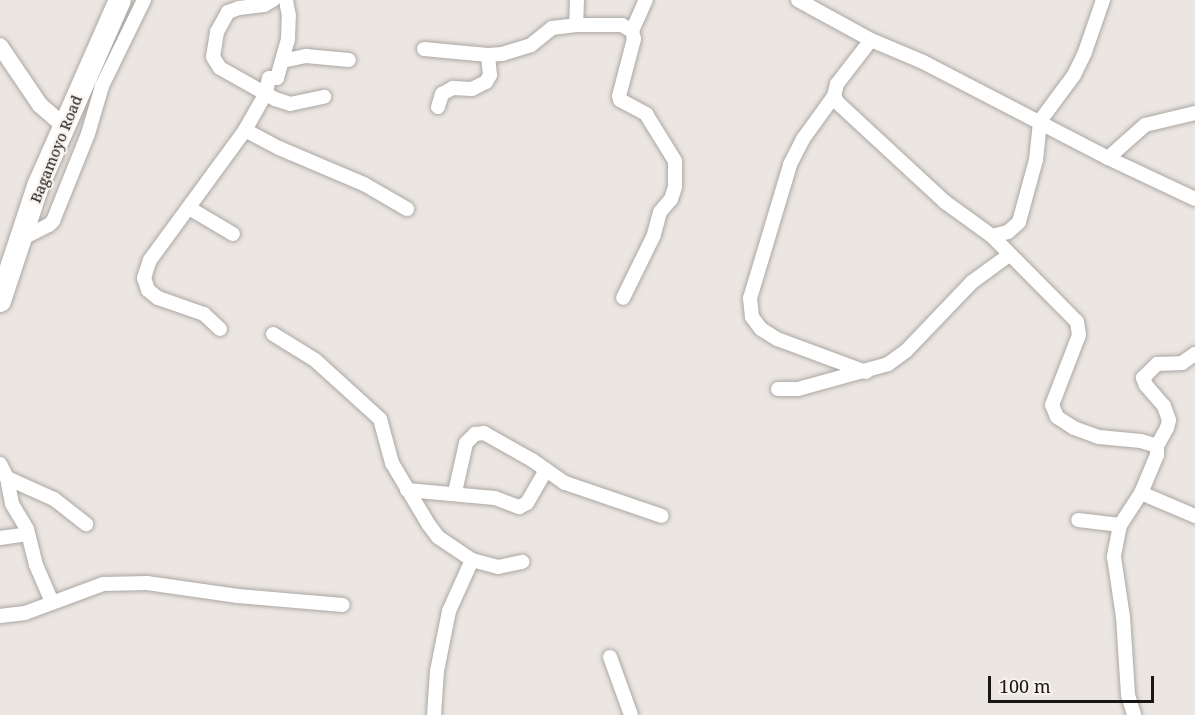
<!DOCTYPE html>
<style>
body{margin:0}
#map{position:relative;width:1195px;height:715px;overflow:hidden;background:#ebe6e1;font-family:"Noto Serif",serif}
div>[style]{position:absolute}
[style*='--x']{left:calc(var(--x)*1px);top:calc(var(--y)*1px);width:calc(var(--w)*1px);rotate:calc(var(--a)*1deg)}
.roads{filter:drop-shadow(0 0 2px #aca7a3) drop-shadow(0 0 2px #aca7a3)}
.minor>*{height:14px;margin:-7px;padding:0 7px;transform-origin:7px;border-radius:7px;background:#fff}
.tertiary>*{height:16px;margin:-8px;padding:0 8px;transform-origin:8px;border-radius:8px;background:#fff}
.trunk>*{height:22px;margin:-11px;padding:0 11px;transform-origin:11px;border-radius:11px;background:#fff}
span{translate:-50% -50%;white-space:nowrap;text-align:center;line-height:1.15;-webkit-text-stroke:4.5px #f8f3ee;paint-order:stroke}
.street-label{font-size:15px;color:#181715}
.scale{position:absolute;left:988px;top:676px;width:166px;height:27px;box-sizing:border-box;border:3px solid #181715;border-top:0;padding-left:8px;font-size:18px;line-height:21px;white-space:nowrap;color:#181715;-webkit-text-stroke:4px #f8f3ee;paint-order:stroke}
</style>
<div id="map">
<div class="roads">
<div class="minor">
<i style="--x:273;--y:0;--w:10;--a:151"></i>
<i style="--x:264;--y:5;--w:25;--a:173"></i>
<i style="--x:239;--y:8;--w:12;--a:160"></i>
<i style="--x:228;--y:12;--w:23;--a:119"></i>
<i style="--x:217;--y:32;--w:25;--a:99"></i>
<i style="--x:213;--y:57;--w:13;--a:58"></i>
<i style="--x:220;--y:68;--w:63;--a:29.4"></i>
<i style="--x:275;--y:99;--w:16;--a:18"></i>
<i style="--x:290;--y:104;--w:35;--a:-12"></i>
<i style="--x:577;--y:0;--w:25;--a:92"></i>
<i style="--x:576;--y:25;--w:46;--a:0"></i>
<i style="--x:622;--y:25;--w:12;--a:31"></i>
<i style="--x:632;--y:31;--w:8;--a:76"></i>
<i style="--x:634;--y:39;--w:59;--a:104.7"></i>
<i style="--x:619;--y:96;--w:4;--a:76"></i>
<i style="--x:620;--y:100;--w:30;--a:28"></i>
<i style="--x:646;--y:114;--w:55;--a:58.3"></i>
<i style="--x:675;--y:161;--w:26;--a:90"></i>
<i style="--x:675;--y:187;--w:13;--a:108"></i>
<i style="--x:671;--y:199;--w:17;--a:130"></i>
<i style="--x:660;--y:212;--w:24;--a:105"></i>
<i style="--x:654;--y:235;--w:70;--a:116.2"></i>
<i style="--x:798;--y:0;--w:83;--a:28.7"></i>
<i style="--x:871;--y:40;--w:56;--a:22.9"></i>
<i style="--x:923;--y:62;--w:208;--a:27.4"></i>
<i style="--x:1108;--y:158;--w:96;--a:25.2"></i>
<i style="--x:632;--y:31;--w:34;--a:-66"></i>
<i style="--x:871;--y:40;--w:56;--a:127.7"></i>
<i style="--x:837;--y:84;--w:12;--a:104"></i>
<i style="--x:834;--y:96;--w:8;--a:60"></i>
<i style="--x:838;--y:103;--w:146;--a:42.8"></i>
<i style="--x:945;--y:202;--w:58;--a:35.9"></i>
<i style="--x:992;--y:236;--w:121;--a:45.3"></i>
<i style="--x:1077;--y:322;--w:13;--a:81"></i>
<i style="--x:1079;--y:335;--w:75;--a:111.1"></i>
<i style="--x:1052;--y:405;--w:13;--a:67"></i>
<i style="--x:1057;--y:417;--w:20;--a:33"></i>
<i style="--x:1074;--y:428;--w:27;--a:20"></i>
<i style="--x:1099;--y:437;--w:42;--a:5.4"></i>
<i style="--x:1141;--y:441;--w:17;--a:17"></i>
<i style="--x:1157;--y:446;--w:9;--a:90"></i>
<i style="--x:1157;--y:455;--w:41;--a:112.8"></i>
<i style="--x:1141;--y:493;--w:38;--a:123"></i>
<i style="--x:1120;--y:525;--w:42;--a:-173.2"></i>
<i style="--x:424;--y:49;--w:64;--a:5.4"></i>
<i style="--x:488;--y:55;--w:14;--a:-4"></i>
<i style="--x:502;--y:54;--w:30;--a:-17"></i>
<i style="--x:531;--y:45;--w:27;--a:-39"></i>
<i style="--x:552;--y:28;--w:24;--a:-7"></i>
<i style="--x:282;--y:61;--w:25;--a:-12"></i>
<i style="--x:306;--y:56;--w:43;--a:5.3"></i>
<i style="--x:834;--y:96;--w:53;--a:125.8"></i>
<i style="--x:803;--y:139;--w:29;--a:117"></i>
<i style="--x:790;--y:165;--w:139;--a:106.7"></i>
<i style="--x:750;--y:298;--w:19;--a:84"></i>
<i style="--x:752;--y:317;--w:15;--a:53"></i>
<i style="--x:761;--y:329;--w:19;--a:32"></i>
<i style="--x:777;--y:339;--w:95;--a:20.3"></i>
<i style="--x:438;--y:107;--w:14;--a:-73"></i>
<i style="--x:442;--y:94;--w:13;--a:-29"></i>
<i style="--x:453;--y:88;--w:19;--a:3"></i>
<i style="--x:472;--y:89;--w:16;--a:-27"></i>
<i style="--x:486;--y:82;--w:8;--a:-60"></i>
<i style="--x:490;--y:75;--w:20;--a:-96"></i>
<i style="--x:245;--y:130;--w:38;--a:28"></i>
<i style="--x:279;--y:148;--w:92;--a:23"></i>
<i style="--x:364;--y:184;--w:50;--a:30.2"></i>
<i style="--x:1108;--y:158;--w:50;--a:-41.7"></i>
<i style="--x:1145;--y:125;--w:51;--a:-13.5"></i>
<i style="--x:189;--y:208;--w:51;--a:30.6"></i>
<i style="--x:992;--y:236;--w:16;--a:-14"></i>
<i style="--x:1008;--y:232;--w:15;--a:-42"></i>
<i style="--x:1019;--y:222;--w:64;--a:-74.7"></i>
<i style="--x:1036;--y:160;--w:39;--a:-84"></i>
<i style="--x:1040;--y:121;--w:57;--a:-53.5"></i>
<i style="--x:1074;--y:75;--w:25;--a:-64"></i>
<i style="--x:1085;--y:52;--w:55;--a:-70.9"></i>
<i style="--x:21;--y:239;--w:31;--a:-27"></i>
<i style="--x:49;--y:225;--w:6;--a:-45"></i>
<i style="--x:53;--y:221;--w:94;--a:-68.1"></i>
<i style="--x:88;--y:134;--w:50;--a:-73.7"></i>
<i style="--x:102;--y:86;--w:96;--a:-64"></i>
<i style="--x:220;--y:329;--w:22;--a:-137"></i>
<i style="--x:204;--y:314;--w:49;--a:-160.8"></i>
<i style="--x:158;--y:298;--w:13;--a:-141"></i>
<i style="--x:148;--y:290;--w:13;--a:-108"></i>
<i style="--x:144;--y:278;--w:19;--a:-72"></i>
<i style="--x:150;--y:260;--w:161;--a:-53.8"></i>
<i style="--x:245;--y:130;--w:43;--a:-60.4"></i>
<i style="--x:266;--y:93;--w:15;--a:-79"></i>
<i style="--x:269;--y:78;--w:8;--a:0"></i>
<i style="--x:277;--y:78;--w:41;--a:-74.2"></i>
<i style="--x:288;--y:39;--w:23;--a:-88"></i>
<i style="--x:289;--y:16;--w:16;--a:-101"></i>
<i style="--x:273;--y:334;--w:49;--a:31.8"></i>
<i style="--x:315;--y:360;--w:88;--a:42.2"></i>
<i style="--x:380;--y:419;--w:46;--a:74.7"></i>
<i style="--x:392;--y:463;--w:72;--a:59.2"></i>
<i style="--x:429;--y:525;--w:15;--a:53"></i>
<i style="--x:438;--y:537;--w:41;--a:34.1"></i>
<i style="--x:472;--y:560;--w:56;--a:114.3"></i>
<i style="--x:449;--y:611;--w:61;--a:101.3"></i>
<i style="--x:437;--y:671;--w:44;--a:93.9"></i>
<i style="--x:778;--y:389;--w:20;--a:0"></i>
<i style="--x:798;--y:389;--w:93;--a:-15.5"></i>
<i style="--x:888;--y:364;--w:22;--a:-36"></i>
<i style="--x:906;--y:351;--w:95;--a:-46.3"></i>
<i style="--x:972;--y:282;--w:46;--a:-36.1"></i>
<i style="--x:1157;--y:446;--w:21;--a:-61"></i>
<i style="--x:1167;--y:428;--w:8;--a:-76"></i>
<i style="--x:1169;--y:420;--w:15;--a:-110"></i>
<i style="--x:1164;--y:406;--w:28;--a:-131"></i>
<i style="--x:1146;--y:385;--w:8;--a:-113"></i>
<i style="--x:1143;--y:378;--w:20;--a:-45"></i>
<i style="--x:1157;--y:364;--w:25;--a:-2"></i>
<i style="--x:1182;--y:363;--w:16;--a:-35"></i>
<i style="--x:0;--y:464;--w:16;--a:63"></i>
<i style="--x:7;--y:478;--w:26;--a:79"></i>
<i style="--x:12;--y:504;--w:29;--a:59"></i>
<i style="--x:27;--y:529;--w:37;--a:76"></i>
<i style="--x:36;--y:565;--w:40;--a:66.6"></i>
<i style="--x:7;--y:478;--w:51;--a:24.1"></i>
<i style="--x:54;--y:499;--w:41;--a:38"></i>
<i style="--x:407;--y:490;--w:88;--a:5.2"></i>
<i style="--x:495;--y:498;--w:26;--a:21"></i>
<i style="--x:519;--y:507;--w:9;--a:-27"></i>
<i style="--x:527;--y:503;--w:38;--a:-60"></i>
<i style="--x:455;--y:492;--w:50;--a:-77.3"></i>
<i style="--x:466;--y:443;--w:13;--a:-45"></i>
<i style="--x:475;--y:434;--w:9;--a:-6"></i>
<i style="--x:484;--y:433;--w:55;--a:29.4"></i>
<i style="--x:532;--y:460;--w:40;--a:34.9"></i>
<i style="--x:565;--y:483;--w:102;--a:18.8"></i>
<i style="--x:1141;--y:493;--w:59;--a:23.1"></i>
<i style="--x:1120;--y:525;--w:33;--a:101"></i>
<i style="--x:1114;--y:557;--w:61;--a:81.5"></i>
<i style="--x:1123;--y:617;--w:78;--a:86.3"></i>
<i style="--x:1128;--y:695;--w:21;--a:73"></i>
<i style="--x:0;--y:538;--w:28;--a:-8"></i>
<i style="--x:472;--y:560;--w:27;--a:15"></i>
<i style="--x:498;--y:567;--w:25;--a:-12"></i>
<i style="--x:0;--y:616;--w:25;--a:-7"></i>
<i style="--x:25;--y:613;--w:83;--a:-20.4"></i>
<i style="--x:103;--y:584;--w:44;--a:-1.3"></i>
<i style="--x:147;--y:583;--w:92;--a:8.1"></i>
<i style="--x:238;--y:596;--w:105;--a:4.9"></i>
<i style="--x:610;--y:657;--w:62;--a:70.1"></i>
</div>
<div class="tertiary">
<i style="--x:0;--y:46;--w:71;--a:55.9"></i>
<i style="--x:40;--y:105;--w:32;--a:41"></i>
</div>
<div class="trunk">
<i style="--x:0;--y:301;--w:121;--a:-71.7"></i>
<i style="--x:38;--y:186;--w:203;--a:-66.2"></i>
</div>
</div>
<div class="street-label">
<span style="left:56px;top:149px;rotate:-68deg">Bagamoyo Road</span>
</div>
<div class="scale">100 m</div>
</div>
